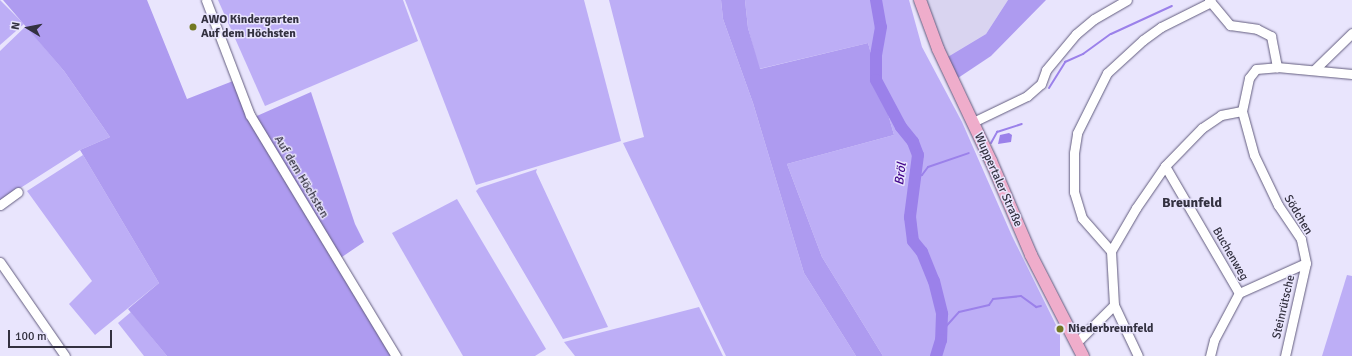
<!DOCTYPE html>
<meta charset="utf-8">
<style>
body{margin:0}
#map{position:relative;width:1352px;height:356px;overflow:hidden;background:#e9e5fd;font-family:Signika,sans-serif}
div>[style]{position:absolute}
[style*='--x']{left:calc(var(--x)*1px);top:calc(var(--y)*1px);width:calc(var(--w)*1px);rotate:calc(var(--a)*1deg)}
.built>*{inset:0;background:#d9d4f0}
.green>*{inset:0;background:#bdaef6}
.forest>*{inset:0;background:#ae9bf0}
.water>*{inset:0;background:#9b81ea}
.stream>*{height:2px;margin:-1px;padding:0 1px;transform-origin:1px;border-radius:1px;background:#9b81ea}
.river>*{height:12px;margin:-6px;padding:0 6px;transform-origin:6px;border-radius:6px;background:#9b81ea}
.roads{filter:drop-shadow(0 0 1px #625c7e) drop-shadow(0 0 1px #625c7e)}
.minor>*{height:9px;margin:-4.5px;padding:0 4.5px;transform-origin:4.5px;border-radius:4.5px;background:#fff}
.major>*{height:12px;margin:-6px;padding:0 6px;transform-origin:6px;border-radius:6px;background:#efadcb}
.dots>*{width:11px;height:11px;translate:-50% -50%;box-sizing:border-box;border:2px solid #e9e5fd;border-radius:50%}
span{translate:-50% -50%;white-space:nowrap;text-align:center;line-height:1.15;-webkit-text-stroke:3px #e9e5fd;paint-order:stroke}
.poi-label{font-size:12px;color:#333140;font-weight:700}
.left{translate:0 -50%;text-align:left}
.street-label{font-size:12px;color:#333140}
.water-label{font-size:13px;color:#410489;font-style:italic}
.quarter-label{font-size:14px;color:#333140;font-weight:700}
.north{position:absolute;left:8px;top:8px;width:40px;height:40px;-webkit-text-stroke:3px #e9e5fd;paint-order:stroke;rotate:280deg;font-size:11px;font-weight:700;line-height:16px;text-align:center;color:#333140}
.north::after{content:'';display:block;margin:auto;width:14px;height:18px;background:#333140;clip-path:polygon(50% 0,100% 100%,50% 72%,0 100%)}
.scale{position:absolute;left:8px;top:330px;width:104px;height:18px;box-sizing:border-box;border:2px solid #333140;border-top:0;padding-left:5px;font-size:12px;line-height:14px;white-space:nowrap;color:#333140;-webkit-text-stroke:3px #e9e5fd;paint-order:stroke}
</style>
<div id="map">
<div class="built">
<i style="clip-path:polygon(924px 0,1008px 0,986px 34px,946px 58px)"></i>
</div>
<div class="green">
<i style="clip-path:polygon(0 0,24px 24px,0 45px)"></i>
<i style="clip-path:polygon(218px 0,403px 0,418px 41px,265px 106px)"></i>
<i style="clip-path:polygon(405px 0,584px 0,621px 141px,476px 185px)"></i>
<i style="clip-path:polygon(609px 0,721px 0,723px 19px,753px 103px,804px 273px,856px 356px,726px 356px,623px 143px,644px 137px)"></i>
<i style="clip-path:polygon(745px 0,909px 0,922px 47px,962px 122px,1012px 236px,1060px 333px,1060px 356px,883px 356px,822px 257px,787px 164px,894px 135px,868px 43px,759px 69px,748px 28px)"></i>
<i style="clip-path:polygon(26px 26px,64px 71px,110px 137px,80px 150px,0 201px,0 51px)"></i>
<i style="clip-path:polygon(83px 155px,159px 283px,95px 335px,69px 304px,92px 281px,27px 191px)"></i>
<i style="clip-path:polygon(537px 169px,536px 172px,608px 327px,563px 339px,476px 191px,479px 188px)"></i>
<i style="clip-path:polygon(457px 199px,546px 349px,535px 356px,463px 356px,392px 233px)"></i>
<i style="clip-path:polygon(1347px 275px,1352px 276px,1352px 356px,1322px 356px)"></i>
<i style="clip-path:polygon(699px 307px,723px 356px,575px 356px,564px 342px)"></i>
<i style="clip-path:polygon(131px 312px,167px 356px,144px 356px,118px 323px)"></i>
</div>
<div class="forest">
<i style="clip-path:polygon(3px 0,147px 0,187px 99px,233px 81px,248px 120px,311px 92px,355px 224px,364px 242px,339px 259px,391px 356px,167px 356px,128px 309px,159px 283px,80px 150px,110px 137px,64px 71px)"></i>
<i style="clip-path:polygon(721px 0,745px 0,748px 28px,760px 69px,868px 43px,894px 135px,787px 164px,822px 257px,883px 356px,856px 356px,804px 273px,753px 103px,723px 19px)"></i>
<i style="clip-path:polygon(1008px 0,1046px 0,991px 56px,958px 78px,946px 58px,986px 34px)"></i>
</div>
<div class="water">
<i style="clip-path:polygon(1009px 133px,1012px 135px,1011px 142px,998px 144px,1000px 135px)"></i>
</div>
<div class="stream">
<i style="--x:1049;--y:88;--w:31;--a:-58"></i>
<i style="--x:1065;--y:62;--w:20;--a:-24"></i>
<i style="--x:1083;--y:54;--w:34;--a:-36"></i>
<i style="--x:1111;--y:34;--w:67;--a:-24.7"></i>
<i style="--x:991;--y:143;--w:13;--a:-61"></i>
<i style="--x:997;--y:132;--w:26;--a:-18"></i>
<i style="--x:913;--y:179;--w:10;--a:-24"></i>
<i style="--x:922;--y:175;--w:10;--a:-53"></i>
<i style="--x:928;--y:167;--w:43;--a:-18.9"></i>
<i style="--x:941;--y:332;--w:27;--a:-48"></i>
<i style="--x:959;--y:312;--w:31;--a:-13"></i>
<i style="--x:989;--y:305;--w:7;--a:-56"></i>
<i style="--x:993;--y:299;--w:28;--a:-6"></i>
<i style="--x:1021;--y:296;--w:19;--a:36"></i>
<i style="--x:1036;--y:307;--w:5;--a:-11"></i>
</div>
<div class="river">
<i style="--x:876;--y:0;--w:27;--a:80"></i>
<i style="--x:881;--y:27;--w:28;--a:100"></i>
<i style="--x:876;--y:55;--w:25;--a:90"></i>
<i style="--x:876;--y:80;--w:53;--a:62"></i>
<i style="--x:901;--y:127;--w:19;--a:51"></i>
<i style="--x:913;--y:142;--w:14;--a:69"></i>
<i style="--x:918;--y:155;--w:63;--a:97.4"></i>
<i style="--x:910;--y:217;--w:24;--a:83"></i>
<i style="--x:913;--y:241;--w:14;--a:51"></i>
<i style="--x:922;--y:252;--w:31;--a:68"></i>
<i style="--x:934;--y:281;--w:34;--a:76"></i>
<i style="--x:942;--y:314;--w:26;--a:92"></i>
<i style="--x:941;--y:340;--w:17;--a:107"></i>
</div>
<div class="roads">
<div class="minor">
<i style="--x:206;--y:0;--w:123;--a:69.1"></i>
<i style="--x:250;--y:115;--w:282;--a:58.8"></i>
<i style="--x:1209;--y:0;--w:33;--a:50"></i>
<i style="--x:1230;--y:25;--w:27;--a:8"></i>
<i style="--x:1257;--y:29;--w:16;--a:27"></i>
<i style="--x:1271;--y:36;--w:32;--a:79"></i>
<i style="--x:1314;--y:70;--w:53;--a:-44.2"></i>
<i style="--x:973;--y:122;--w:60;--a:-25.7"></i>
<i style="--x:1027;--y:96;--w:18;--a:-41"></i>
<i style="--x:1041;--y:84;--w:15;--a:-70"></i>
<i style="--x:1046;--y:70;--w:47;--a:-50.2"></i>
<i style="--x:1076;--y:34;--w:23;--a:-40"></i>
<i style="--x:1094;--y:19;--w:38;--a:-30"></i>
<i style="--x:1165;--y:166;--w:147;--a:59.8"></i>
<i style="--x:0;--y:205;--w:22;--a:-36"></i>
<i style="--x:1111;--y:251;--w:44;--a:-131.3"></i>
<i style="--x:1082;--y:218;--w:27;--a:-107"></i>
<i style="--x:1074;--y:192;--w:39;--a:-90"></i>
<i style="--x:1074;--y:153;--w:20;--a:-81"></i>
<i style="--x:1077;--y:133;--w:67;--a:-63.4"></i>
<i style="--x:1107;--y:73;--w:49;--a:-42.5"></i>
<i style="--x:1143;--y:40;--w:22;--a:-36"></i>
<i style="--x:1161;--y:27;--w:56;--a:-26.6"></i>
<i style="--x:0;--y:262;--w:114;--a:55.3"></i>
<i style="--x:1239;--y:293;--w:73;--a:-24.1"></i>
<i style="--x:1306;--y:263;--w:25;--a:-102"></i>
<i style="--x:1301;--y:239;--w:41;--a:-124.1"></i>
<i style="--x:1278;--y:205;--w:55;--a:-115.6"></i>
<i style="--x:1254;--y:155;--w:46;--a:-105.3"></i>
<i style="--x:1114;--y:305;--w:56;--a:64.8"></i>
<i style="--x:1077;--y:342;--w:52;--a:-45"></i>
<i style="--x:1114;--y:305;--w:54;--a:-93.2"></i>
<i style="--x:1111;--y:251;--w:50;--a:-59.8"></i>
<i style="--x:1136;--y:208;--w:51;--a:-55.4"></i>
<i style="--x:1165;--y:166;--w:53;--a:-45.8"></i>
<i style="--x:1202;--y:128;--w:23;--a:-34"></i>
<i style="--x:1221;--y:115;--w:21;--a:-11"></i>
<i style="--x:1242;--y:111;--w:34;--a:-78"></i>
<i style="--x:1249;--y:78;--w:11;--a:-52"></i>
<i style="--x:1256;--y:69;--w:21;--a:-5"></i>
<i style="--x:1277;--y:67;--w:75;--a:5.3"></i>
<i style="--x:1210;--y:356;--w:16;--a:-76"></i>
<i style="--x:1214;--y:340;--w:53;--a:-62"></i>
<i style="--x:1285;--y:356;--w:95;--a:-77.3"></i>
</div>
<div class="major">
<i style="--x:920;--y:0;--w:52;--a:69.8"></i>
<i style="--x:938;--y:49;--w:124;--a:64.7"></i>
<i style="--x:991;--y:161;--w:102;--a:66.9"></i>
<i style="--x:1031;--y:255;--w:114;--a:62.8"></i>
</div>
</div>
<div class="dots">
<i style="left:193px;top:27px;background:#737922"></i>
<i style="left:1060px;top:329px;background:#737922"></i>
</div>
<div class="poi-label">
<span class="left" style="left:201px;top:27px">AWO Kindergarten<br>Auf dem Höchsten</span>
<span class="left" style="left:1068px;top:329px">Niederbreunfeld</span>
</div>
<div class="street-label">
<span style="left:301px;top:177px;rotate:59deg">Auf dem Höchsten</span>
<span style="left:998px;top:180px;rotate:66deg">Wuppertaler Straße</span>
<span style="left:1298px;top:215px;rotate:59deg">Södchen</span>
<span style="left:1230px;top:254px;rotate:60deg">Buchenweg</span>
<span style="left:1284px;top:307px;rotate:-77deg">Steinrütsche</span>
</div>
<div class="water-label">
<span style="left:901px;top:174px;rotate:-83deg">Bröl</span>
</div>
<div class="quarter-label">
<span style="left:1192px;top:203px">Breunfeld</span>
</div>
<div class="north">N</div>
<div class="scale">100 m</div>
</div>
